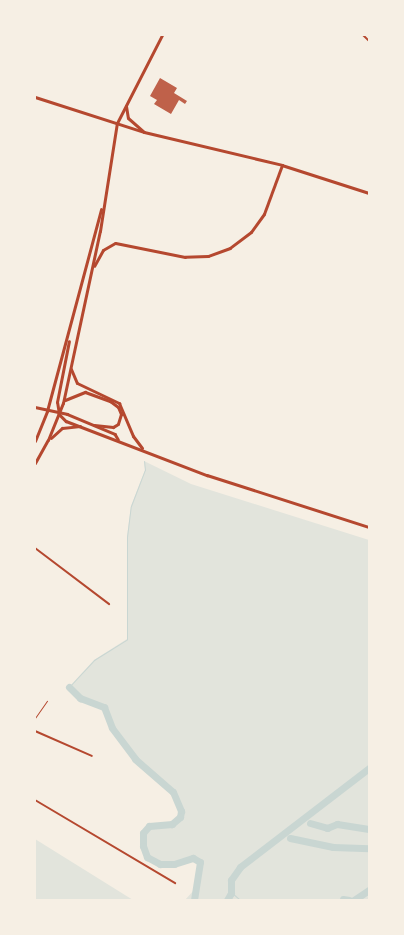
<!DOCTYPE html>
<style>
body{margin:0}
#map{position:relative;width:404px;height:935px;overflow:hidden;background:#f6efe4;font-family:Lato,sans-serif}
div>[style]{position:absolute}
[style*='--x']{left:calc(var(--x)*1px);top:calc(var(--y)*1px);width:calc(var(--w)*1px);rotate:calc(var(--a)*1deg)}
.green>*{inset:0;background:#e2e4dc}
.stream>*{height:1px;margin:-0.5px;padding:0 0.5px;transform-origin:0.5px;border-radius:0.5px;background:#c9d6d2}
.river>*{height:7px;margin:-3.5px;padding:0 3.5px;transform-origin:3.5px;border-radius:3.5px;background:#c9d6d2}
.building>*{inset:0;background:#bf614a}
.service>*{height:1px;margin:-0.5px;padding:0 0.5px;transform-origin:0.5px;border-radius:0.5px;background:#b5482f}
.minor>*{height:2px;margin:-1px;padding:0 1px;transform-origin:1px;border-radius:1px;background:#b5482f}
.tertiary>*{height:2.5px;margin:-1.25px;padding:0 1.25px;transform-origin:1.25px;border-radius:1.25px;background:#b5482f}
.secondary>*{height:3px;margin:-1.5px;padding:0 1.5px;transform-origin:1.5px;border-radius:1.5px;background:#b5482f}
.primary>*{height:3px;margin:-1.5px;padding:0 1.5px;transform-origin:1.5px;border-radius:1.5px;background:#b5482f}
span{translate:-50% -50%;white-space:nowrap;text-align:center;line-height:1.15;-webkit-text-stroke:4px #f6efe4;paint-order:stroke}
.frame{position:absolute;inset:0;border:36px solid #f6efe4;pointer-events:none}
</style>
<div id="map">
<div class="green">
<i style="clip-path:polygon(144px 461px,191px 484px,369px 540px,369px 900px,185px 900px,194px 890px,200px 862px,190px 858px,174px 864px,160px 864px,147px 857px,142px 838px,145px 829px,177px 821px,181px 811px,178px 801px,167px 785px,151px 776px,135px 759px,112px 728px,104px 707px,80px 698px,69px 687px,94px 660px,127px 639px,127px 537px,131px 506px,145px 470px)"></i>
<i style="clip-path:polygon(35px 839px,133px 900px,35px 900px)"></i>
</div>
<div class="stream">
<i style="--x:69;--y:687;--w:37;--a:-47"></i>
<i style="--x:94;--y:660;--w:39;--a:-32"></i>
<i style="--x:127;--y:639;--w:102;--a:-90"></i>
<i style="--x:127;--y:537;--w:31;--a:-83"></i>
<i style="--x:131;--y:506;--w:39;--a:-69"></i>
<i style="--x:145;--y:470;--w:9;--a:-96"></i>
<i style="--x:232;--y:893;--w:11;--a:41"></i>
</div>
<div class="river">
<i style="--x:69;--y:687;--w:16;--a:45"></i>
<i style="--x:80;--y:698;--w:26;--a:21"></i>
<i style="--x:104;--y:707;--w:22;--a:69"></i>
<i style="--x:112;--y:728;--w:39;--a:53"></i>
<i style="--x:135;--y:759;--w:50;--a:41"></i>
<i style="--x:173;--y:792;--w:21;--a:67"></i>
<i style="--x:181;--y:811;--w:6;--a:99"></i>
<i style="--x:180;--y:817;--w:11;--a:139"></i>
<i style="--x:172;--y:824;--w:23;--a:175"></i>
<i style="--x:149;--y:826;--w:9;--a:131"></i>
<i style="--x:143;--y:833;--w:13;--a:90"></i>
<i style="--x:143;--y:846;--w:12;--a:70"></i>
<i style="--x:147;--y:857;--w:15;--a:28"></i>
<i style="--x:160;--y:864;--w:14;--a:0"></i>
<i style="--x:174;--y:864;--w:20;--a:-18"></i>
<i style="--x:193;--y:858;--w:8;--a:30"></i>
<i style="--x:200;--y:862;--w:38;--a:99"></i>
<i style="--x:310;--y:823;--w:18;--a:16"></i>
<i style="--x:327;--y:828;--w:11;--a:-22"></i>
<i style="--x:337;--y:824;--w:32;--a:9"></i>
<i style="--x:290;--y:838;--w:44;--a:11.8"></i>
<i style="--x:333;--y:847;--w:36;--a:2"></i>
<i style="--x:343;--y:899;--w:6;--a:9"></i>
<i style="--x:227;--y:900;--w:8;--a:-60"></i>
<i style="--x:231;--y:893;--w:13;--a:-90"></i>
<i style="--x:231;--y:880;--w:16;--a:-55"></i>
<i style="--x:240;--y:867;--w:163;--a:-37.5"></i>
<i style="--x:354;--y:900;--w:18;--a:-34"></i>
</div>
<div class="building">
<i style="clip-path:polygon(160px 78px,177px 88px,174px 93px,187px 101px,185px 104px,179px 100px,171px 114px,154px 104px,157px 100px,150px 96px)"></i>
</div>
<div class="service">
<i style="--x:35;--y:718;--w:21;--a:-55"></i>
</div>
<div class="minor">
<i style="--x:363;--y:35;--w:8;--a:45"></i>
<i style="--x:35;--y:548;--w:93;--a:37.1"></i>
<i style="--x:35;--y:731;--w:62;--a:23.7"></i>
<i style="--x:35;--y:800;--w:163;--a:30.7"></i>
</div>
<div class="tertiary">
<i style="--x:282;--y:165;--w:91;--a:17.8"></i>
<i style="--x:35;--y:407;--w:33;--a:12"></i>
<i style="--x:67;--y:414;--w:52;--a:22.6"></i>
<i style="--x:115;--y:434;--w:6;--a:59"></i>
<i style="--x:59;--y:414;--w:10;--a:45"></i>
<i style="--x:66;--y:421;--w:151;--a:21"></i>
<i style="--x:207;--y:475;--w:170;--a:17.8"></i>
</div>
<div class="secondary">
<i style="--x:35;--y:97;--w:114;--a:17.8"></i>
<i style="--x:144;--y:132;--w:142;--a:13.4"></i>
<i style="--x:282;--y:165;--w:52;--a:110.2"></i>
<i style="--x:264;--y:214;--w:22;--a:126"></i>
<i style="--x:251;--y:232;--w:26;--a:143"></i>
<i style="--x:230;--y:248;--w:23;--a:160"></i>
<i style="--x:208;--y:256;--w:23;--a:178"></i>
<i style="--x:185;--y:257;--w:71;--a:-168.7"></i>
<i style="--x:115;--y:243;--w:14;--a:150"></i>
<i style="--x:103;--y:250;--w:18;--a:119"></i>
</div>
<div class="primary">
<i style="--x:126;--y:106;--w:12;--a:81"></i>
<i style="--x:128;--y:118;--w:21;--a:41"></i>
<i style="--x:71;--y:369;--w:15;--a:67"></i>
<i style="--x:77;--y:383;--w:47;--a:25.5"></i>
<i style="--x:119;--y:403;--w:36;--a:67"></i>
<i style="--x:133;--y:436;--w:15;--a:53"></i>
<i style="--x:65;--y:400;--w:22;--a:-22"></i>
<i style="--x:85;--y:392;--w:27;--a:20"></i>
<i style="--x:110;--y:401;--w:10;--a:37"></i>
<i style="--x:118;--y:407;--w:8;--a:67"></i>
<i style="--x:121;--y:414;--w:10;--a:107"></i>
<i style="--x:118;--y:424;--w:6;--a:149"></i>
<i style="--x:113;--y:427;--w:19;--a:-174"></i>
<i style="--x:59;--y:414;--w:12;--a:-99"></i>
<i style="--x:57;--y:402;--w:62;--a:-78.9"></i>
<i style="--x:51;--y:438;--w:15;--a:-42"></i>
<i style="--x:62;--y:428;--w:18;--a:-6"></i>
<i style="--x:35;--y:441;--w:32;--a:-68"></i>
<i style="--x:47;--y:411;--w:209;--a:-75"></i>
<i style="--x:35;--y:463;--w:26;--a:-61"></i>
<i style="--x:48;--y:440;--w:40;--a:-68"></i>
<i style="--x:63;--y:403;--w:176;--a:-77.9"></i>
<i style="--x:100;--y:231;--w:109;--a:-81.1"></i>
<i style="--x:117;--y:123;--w:99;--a:-62.9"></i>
</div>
<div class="frame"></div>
</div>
